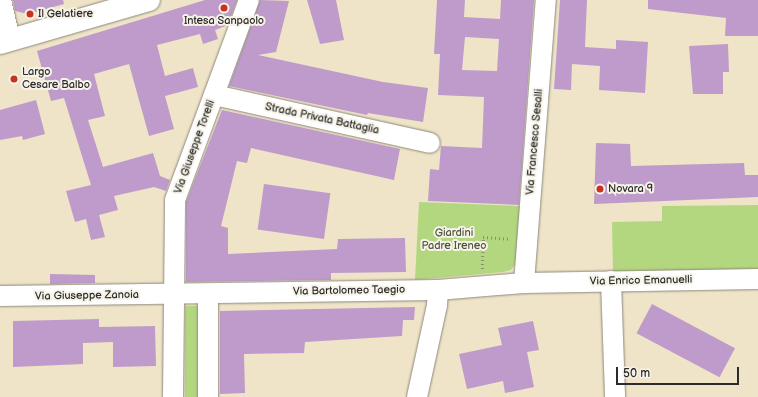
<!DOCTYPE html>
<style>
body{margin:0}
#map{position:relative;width:758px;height:397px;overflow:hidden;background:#efe4c8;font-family:"Balsamiq Sans",sans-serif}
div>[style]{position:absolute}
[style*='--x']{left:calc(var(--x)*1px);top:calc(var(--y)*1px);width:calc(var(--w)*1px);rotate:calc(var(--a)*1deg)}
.green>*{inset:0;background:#b3d77f;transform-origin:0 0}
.building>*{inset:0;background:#be9bca;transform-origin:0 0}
.path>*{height:2.5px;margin-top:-1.25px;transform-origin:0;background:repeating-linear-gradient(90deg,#8d887a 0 1px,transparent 0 4px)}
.roads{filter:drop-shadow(0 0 1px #8d887a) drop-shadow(0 0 1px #8d887a)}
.minor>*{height:20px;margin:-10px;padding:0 10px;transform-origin:10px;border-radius:10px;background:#fff}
.tertiary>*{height:22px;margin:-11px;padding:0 11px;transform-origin:11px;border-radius:11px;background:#fff}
.dots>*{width:11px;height:11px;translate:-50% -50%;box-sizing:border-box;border:2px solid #f7f3e8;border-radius:50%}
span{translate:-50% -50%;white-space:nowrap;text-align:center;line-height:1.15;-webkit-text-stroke:4px #f7f3e8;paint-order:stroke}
.poi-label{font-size:11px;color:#2b2b2b}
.left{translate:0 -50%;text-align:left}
.street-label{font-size:11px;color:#2b2b2b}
.park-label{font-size:11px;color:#4d5640}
.scale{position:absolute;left:616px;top:367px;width:123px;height:18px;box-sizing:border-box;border:2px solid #2b2b2b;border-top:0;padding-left:5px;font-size:12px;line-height:14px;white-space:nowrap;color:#2b2b2b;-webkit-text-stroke:3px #f7f3e8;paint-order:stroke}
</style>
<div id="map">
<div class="green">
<i style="clip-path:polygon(419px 202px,521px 206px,516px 263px,511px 270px,503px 272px,415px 280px)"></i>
<i style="clip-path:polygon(758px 205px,758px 271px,613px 273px,612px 222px,662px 221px,662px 206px)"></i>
<i style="left:185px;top:306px;width:13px;height:91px"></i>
</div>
<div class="building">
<i style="clip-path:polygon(13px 0,63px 0,64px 4px,28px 14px,15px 11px)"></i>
<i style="clip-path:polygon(205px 0,237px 0,228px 25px,215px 30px,218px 39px,203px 44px,200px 34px,157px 45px,165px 76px,193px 68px,198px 87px,165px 96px,174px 129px,149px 136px,129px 64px,94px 74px,105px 116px,88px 120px,103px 167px,153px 153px,160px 176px,170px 180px,166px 191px,154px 187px,114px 196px,118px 210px,99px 215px,105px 237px,91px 240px,86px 219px,75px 222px,66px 191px,91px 185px,64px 98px,51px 101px,37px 51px)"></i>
<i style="clip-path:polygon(260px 0,289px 1px,276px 52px,258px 55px,383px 82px,428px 88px,423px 122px,368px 113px,367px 115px,229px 86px)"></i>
<i style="clip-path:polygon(307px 0,336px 0,344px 40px,320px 44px)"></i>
<i style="clip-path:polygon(evenodd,437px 0,465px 0,464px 17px,500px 19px,501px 0,534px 0,519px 205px,428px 201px,430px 169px,439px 170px,441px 146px,482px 148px,484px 97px,438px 95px,440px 54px,434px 54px,437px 0,465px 37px,499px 39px,497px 71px,462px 70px,465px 37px)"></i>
<i style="clip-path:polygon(560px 0,587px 0,585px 47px,616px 49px,616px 40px,648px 42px,645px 93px,599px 90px,600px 66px,572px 64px,571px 90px,554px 89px)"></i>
<i style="clip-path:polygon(648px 0,758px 0,758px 36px,725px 36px,726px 18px,648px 9px)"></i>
<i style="clip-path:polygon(728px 44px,729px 72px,723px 72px,723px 94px,693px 94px,689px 46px)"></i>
<i style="clip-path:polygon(36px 100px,45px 134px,23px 140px,22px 136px,0 140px,0 110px)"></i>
<i style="clip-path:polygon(222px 110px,400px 149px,394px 180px,251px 148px,247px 163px,237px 161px,221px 226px,228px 228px,228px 254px,337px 249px,338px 239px,405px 238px,406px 272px,331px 273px,331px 280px,186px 282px,186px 202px)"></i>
<i style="clip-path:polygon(596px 143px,630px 144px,631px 166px,744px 163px,745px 175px,758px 175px,758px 197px,594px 204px)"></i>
<i style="left:264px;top:184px;width:67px;height:46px;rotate:8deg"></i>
<i style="clip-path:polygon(50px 274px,95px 275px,95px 283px,50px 284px)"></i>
<i style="left:652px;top:304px;width:94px;height:33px;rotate:28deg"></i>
<i style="clip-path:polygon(415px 307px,414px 320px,403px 320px,402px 336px,305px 342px,304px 353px,244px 354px,245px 393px,220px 394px,220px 311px)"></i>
<i style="clip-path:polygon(99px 319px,99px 327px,155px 326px,156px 366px,113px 367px,113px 342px,83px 343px,83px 364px,13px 367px,13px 321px)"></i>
<i style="clip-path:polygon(533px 321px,539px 350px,527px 352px,534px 387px,505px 393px,503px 381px,467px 389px,459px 354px,502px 345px,498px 328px)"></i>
</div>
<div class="path">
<i style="--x:482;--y:269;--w:32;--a:-88"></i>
<i style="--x:483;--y:237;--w:26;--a:4"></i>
</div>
<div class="roads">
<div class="minor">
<i style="--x:1;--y:0;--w:41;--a:77.3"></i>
<i style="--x:214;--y:95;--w:221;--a:12.5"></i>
<i style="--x:611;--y:281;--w:116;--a:88"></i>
<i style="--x:524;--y:283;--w:284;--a:-85.6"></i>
<i style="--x:0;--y:296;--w:438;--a:-0.8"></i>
<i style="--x:438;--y:290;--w:86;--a:-4.7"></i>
<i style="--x:524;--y:283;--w:234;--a:-1"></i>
<i style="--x:173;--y:397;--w:197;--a:-89.4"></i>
<i style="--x:175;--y:200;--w:213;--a:-69.7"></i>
<i style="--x:208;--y:397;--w:103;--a:-90"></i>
<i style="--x:417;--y:397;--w:94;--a:-77.7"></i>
<i style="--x:437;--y:305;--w:15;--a:-86"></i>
</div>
<div class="tertiary">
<i style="--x:0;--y:43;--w:155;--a:-16.1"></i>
</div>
</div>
<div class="dots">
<i style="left:224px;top:8px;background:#c8321e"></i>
<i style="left:30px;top:14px;background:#c8321e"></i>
<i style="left:14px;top:79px;background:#c8321e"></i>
<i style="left:600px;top:189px;background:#c8321e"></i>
</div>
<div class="poi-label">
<span class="left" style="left:38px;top:14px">Il Gelatiere</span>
<span style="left:224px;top:21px">Intesa Sanpaolo</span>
<span class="left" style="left:22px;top:79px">Largo<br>Cesare Balbo</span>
<span class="left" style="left:608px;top:189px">Novara 9</span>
</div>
<div class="street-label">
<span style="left:322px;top:119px;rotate:12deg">Strada Privata Battaglia</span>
<span style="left:535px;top:142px;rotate:-85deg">Via Francesco Sesalli</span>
<span style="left:195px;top:147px;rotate:-70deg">Via Giuseppe Torelli</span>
<span style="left:641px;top:281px;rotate:-1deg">Via Enrico Emanuelli</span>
<span style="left:349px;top:291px;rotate:-1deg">Via Bartolomeo Taegio</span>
<span style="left:87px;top:296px;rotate:-1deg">Via Giuseppe Zanoia</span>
</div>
<div class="park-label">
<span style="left:454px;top:240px">Giardini<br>Padre Ireneo</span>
</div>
<div class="scale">50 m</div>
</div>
